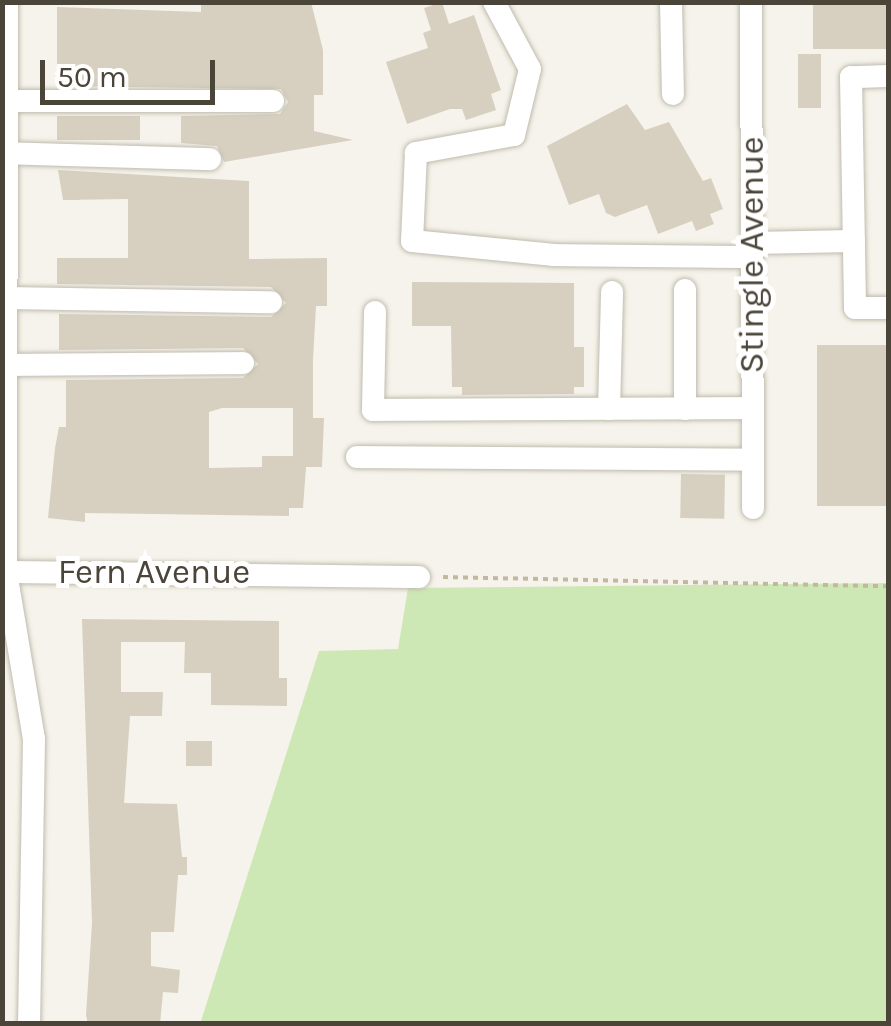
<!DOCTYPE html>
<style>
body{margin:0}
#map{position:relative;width:891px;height:1026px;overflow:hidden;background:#f5f3eb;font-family:Karla,sans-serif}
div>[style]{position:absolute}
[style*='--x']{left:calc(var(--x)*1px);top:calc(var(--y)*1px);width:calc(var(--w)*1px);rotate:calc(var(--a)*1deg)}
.green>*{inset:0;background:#cee8b5}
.building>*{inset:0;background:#d7d0c0;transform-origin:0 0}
.path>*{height:4px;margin-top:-2px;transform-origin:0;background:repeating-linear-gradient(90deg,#c2b89f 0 5px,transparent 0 10px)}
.roads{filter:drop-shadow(0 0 2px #c1bbad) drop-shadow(0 0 2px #c1bbad)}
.minor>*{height:22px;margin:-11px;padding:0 11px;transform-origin:11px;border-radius:11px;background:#fff}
span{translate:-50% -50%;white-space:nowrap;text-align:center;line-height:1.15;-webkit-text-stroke:10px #fff;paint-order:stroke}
.street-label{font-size:35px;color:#4a4439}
.frame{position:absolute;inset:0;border:5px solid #4a4439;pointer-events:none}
.scale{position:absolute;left:40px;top:60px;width:175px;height:45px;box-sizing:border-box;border:5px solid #4a4439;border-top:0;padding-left:12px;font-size:30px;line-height:35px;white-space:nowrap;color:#4a4439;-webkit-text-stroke:8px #fff;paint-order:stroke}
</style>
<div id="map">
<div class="green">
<i style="clip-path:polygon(888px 583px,888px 1023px,200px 1024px,319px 651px,398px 649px,408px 588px)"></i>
</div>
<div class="building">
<i style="clip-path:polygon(201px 2px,311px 2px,323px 50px,323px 95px,314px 95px,314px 131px,353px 140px,224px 162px,217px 146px,181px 143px,181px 116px,280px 114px,288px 102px,281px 89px,57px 86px,57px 7px,201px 12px)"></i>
<i style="clip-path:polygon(442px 2px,449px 24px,474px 15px,501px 90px,491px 94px,496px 110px,466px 120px,462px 109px,450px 109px,407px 124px,386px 62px,428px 48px,423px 33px,431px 30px,424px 8px)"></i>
<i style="left:813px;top:2px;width:75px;height:47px"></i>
<i style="left:798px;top:54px;width:23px;height:54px"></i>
<i style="clip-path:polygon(627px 104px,645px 130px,669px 122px,703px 181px,711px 178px,723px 209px,710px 214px,714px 224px,696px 231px,692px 221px,658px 234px,647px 205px,615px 217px,606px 213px,599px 194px,569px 205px,547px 146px)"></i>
<i style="left:57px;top:116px;width:83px;height:24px"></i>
<i style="clip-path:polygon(evenodd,58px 170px,249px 181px,249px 259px,327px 258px,327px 306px,316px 306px,313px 360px,313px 418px,324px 418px,322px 467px,306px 467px,303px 508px,289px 508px,289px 516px,85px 513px,85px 522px,48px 518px,55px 448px,59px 427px,66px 427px,66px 380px,243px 378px,258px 364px,243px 348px,59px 350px,59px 314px,271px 317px,286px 303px,271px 287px,57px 284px,57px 258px,128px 258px,128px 199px,63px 200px,58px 170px,222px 408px,293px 408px,293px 456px,262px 456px,262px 467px,209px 468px,209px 412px,222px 408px)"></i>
<i style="clip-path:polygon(412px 282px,574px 283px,574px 347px,584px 347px,584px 387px,574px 387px,574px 394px,462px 395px,462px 387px,452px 387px,451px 326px,412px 326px)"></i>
<i style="left:817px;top:345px;width:71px;height:161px"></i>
<i style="left:681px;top:474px;width:44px;height:44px;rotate:1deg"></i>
<i style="clip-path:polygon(82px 619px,279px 621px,279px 678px,287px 678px,287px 706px,211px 705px,211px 673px,184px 673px,185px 642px,121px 642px,121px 692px,163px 692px,162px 716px,130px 716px,124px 803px,177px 804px,182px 857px,187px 857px,187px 875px,178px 875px,174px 932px,151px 932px,151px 966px,180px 970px,178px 993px,163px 992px,160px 1024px,88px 1024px,86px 1015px,92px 923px)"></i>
<i style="left:186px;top:741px;width:26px;height:25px"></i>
</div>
<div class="path">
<i style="--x:443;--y:577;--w:445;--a:1.2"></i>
</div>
<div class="roads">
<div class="minor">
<i style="--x:7;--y:2;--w:570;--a:90.1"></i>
<i style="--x:6;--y:572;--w:169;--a:80.5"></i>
<i style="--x:34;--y:739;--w:285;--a:91"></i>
<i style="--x:494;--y:2;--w:76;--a:61.8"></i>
<i style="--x:530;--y:69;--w:68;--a:103.6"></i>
<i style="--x:514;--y:135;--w:100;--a:169.6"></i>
<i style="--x:416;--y:153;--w:88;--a:92.6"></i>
<i style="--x:412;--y:241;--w:143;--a:5.6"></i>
<i style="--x:554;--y:255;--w:198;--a:0.6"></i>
<i style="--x:671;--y:2;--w:92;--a:88.8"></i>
<i style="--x:751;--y:2;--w:506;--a:89.77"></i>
<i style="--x:888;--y:76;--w:37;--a:178"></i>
<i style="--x:851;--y:77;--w:231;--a:89"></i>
<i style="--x:855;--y:308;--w:33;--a:0"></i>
<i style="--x:8;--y:101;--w:265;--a:0"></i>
<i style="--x:2;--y:153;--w:208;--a:1.7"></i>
<i style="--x:752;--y:243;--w:102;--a:-1.1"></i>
<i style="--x:685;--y:290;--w:119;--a:90"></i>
<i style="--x:2;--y:298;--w:269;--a:0.9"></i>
<i style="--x:375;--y:312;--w:98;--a:91.2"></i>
<i style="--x:373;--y:410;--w:380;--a:-0.3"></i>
<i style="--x:11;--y:365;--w:232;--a:-0.5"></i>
<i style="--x:609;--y:409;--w:117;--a:-88.5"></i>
<i style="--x:357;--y:457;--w:396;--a:0.4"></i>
<i style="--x:2;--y:572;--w:417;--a:0.7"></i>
</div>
</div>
<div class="street-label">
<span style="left:752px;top:255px;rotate:-90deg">Stingle Avenue</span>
<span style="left:154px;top:572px">Fern Avenue</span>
</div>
<div class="frame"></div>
<div class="scale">50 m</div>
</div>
